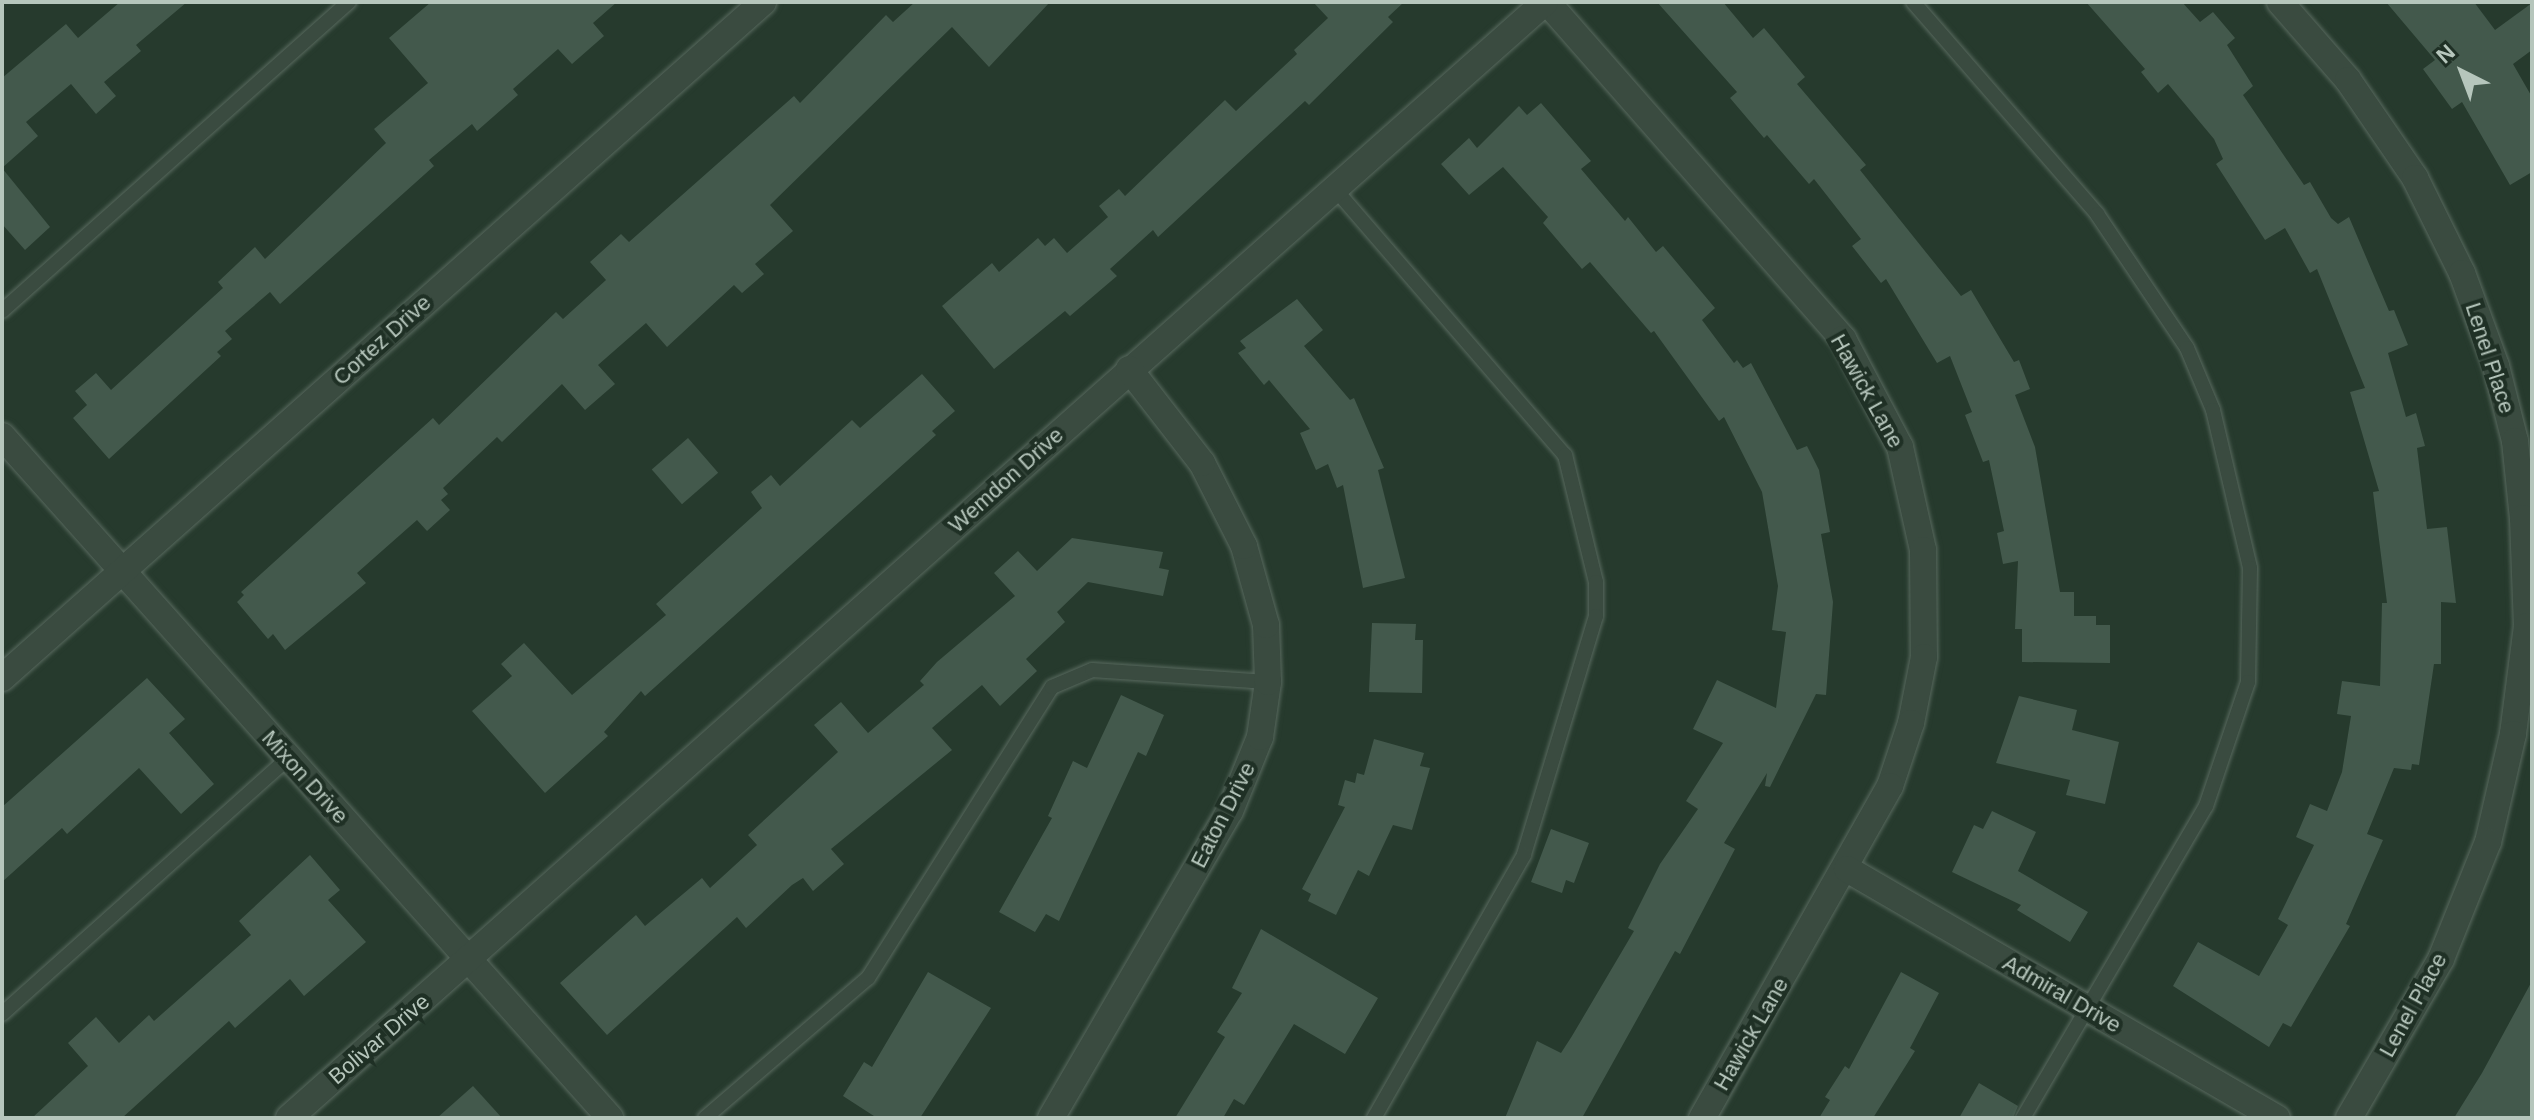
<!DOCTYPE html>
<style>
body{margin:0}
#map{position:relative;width:2534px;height:1120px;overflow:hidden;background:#263a2d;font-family:Helvetica,sans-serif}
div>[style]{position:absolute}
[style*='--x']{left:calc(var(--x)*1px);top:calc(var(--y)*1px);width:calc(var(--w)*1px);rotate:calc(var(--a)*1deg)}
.building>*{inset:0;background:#43594c;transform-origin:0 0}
.roads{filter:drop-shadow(0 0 2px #58695e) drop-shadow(0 0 2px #58695e)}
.lane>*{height:14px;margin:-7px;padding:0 7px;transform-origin:7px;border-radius:7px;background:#3a4b40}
.street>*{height:26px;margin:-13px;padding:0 13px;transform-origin:13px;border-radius:13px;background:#3a4b40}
span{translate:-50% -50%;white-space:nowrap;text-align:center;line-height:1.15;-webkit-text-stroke:8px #1f3025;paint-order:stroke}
.street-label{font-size:22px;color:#b6c6bc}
.frame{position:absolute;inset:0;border:4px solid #b6c6bc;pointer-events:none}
.north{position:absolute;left:2422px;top:32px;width:80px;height:80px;-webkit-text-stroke:6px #1f3025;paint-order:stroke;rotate:318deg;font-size:22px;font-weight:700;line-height:32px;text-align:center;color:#b6c6bc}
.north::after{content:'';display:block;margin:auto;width:28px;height:36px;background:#b6c6bc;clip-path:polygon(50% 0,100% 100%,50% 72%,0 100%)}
</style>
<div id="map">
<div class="building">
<i style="clip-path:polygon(120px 2px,187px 2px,136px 45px,141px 51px,104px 82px,116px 96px,96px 114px,71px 84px,26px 122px,38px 136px,2px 168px,2px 78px,66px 24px,78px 38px)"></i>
<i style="clip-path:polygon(431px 2px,617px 2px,593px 23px,604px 36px,572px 64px,558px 49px,513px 89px,518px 95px,477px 131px,472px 124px,429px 160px,434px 166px,280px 304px,270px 292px,225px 331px,232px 339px,217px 352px,221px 356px,109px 459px,73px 418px,87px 405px,75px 391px,96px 373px,111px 390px,223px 288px,218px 282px,255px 247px,265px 259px,386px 143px,374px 129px,428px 83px,389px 38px)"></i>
<i style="clip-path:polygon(915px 2px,1050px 2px,989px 67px,952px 27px,770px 205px,793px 231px,755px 264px,764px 274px,742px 293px,734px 285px,667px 347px,646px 323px,598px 365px,615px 384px,585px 410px,562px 384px,502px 442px,497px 437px,443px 488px,448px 494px,441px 500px,450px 510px,427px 531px,417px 520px,357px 573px,366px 583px,285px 650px,273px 634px,268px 639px,237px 602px,244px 595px,241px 592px,433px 418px,439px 425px,556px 312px,563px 319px,606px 280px,590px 262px,621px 234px,629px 242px,794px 96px,800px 103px,886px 15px,893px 22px)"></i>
<i style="clip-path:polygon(1313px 2px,1404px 2px,1388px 17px,1393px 22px,1309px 105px,1305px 101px,1158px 237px,1153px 230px,1110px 269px,1117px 276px,1070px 316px,1065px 311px,994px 369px,942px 306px,992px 263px,999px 272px,1038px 238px,1045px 246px,1054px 238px,1067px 253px,1108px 217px,1099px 206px,1119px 189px,1125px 196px,1225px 100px,1236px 111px,1297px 54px,1294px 50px,1328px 18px)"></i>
<i style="clip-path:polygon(1657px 2px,1723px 2px,1753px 38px,1764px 28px,1805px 77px,1797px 84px,1866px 165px,1860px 170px,1961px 296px,1971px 290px,2014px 362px,2019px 360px,2030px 389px,2015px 395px,2035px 447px,2060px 592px,2074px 592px,2074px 616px,2096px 616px,2096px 625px,2110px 625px,2110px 663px,2022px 662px,2022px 629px,2015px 629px,2018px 561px,2003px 564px,1997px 533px,2004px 531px,1989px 460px,1983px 462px,1965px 415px,1972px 412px,1950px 356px,1937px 363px,1886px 279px,1881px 283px,1852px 246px,1861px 239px,1814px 179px,1809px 184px,1767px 135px,1764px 138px,1730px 98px,1737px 92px)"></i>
<i style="clip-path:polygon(2086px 2px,2182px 2px,2200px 22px,2213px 12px,2235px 38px,2227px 45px,2253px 86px,2243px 95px,2304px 185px,2310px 182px,2331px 218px,2338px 224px,2349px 217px,2389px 311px,2394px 310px,2408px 345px,2388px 353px,2406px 417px,2416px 413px,2425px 446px,2417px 448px,2427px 529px,2447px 527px,2456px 603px,2441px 602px,2441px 664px,2434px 664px,2419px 765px,2412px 764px,2411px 770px,2394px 768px,2367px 834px,2383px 840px,2346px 924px,2350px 926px,2291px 1027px,2283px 1023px,2269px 1047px,2173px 986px,2198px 942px,2259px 976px,2288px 925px,2278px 919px,2314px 845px,2296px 837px,2310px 804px,2327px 811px,2342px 772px,2351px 716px,2337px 714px,2342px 681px,2380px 686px,2382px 603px,2387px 603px,2373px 492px,2379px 491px,2350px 392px,2365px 388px,2317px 269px,2310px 273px,2285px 228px,2265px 240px,2216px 164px,2223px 159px,2214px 139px,2168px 84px,2158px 93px,2141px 72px,2145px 69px)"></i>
<i style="clip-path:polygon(2386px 2px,2474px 2px,2495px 30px,2532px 3px,2532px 50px,2513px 64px,2532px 97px,2532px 172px,2510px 185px,2462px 102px,2452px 109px,2423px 69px,2435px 60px)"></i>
<i style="clip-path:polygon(1541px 103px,1591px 161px,1581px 169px,1625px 221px,1628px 217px,1656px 252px,1663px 246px,1715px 308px,1702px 320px,1734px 363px,1737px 360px,1743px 368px,1751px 363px,1797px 450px,1807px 446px,1819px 470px,1830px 532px,1821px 534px,1833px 602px,1826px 695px,1816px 694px,1770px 787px,1765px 786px,1767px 773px,1724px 843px,1735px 849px,1680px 954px,1675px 951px,1582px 1118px,1505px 1118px,1537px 1041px,1561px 1053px,1572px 1036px,1634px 931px,1628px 928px,1660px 864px,1698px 809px,1686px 801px,1723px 743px,1693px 729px,1717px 680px,1776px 708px,1786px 632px,1772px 630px,1778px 586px,1762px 492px,1724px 417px,1719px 421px,1654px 331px,1651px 333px,1590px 262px,1582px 269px,1543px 223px,1548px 217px,1503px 167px,1469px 195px,1441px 164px,1469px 138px,1477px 148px,1519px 106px,1527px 115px)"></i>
<i style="clip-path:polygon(2px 168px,50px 227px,25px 250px,2px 224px)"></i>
<i style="clip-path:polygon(1297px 299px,1323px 330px,1304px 346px,1350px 400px,1354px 398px,1384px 468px,1378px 470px,1405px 578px,1363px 588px,1343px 485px,1337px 488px,1328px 464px,1316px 470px,1300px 433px,1310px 429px,1269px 380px,1264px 385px,1238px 353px,1246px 348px,1240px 341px)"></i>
<i style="clip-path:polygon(922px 374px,955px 411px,932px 431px,936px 435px,645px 696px,641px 691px,604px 732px,608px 736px,545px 793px,472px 711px,512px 676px,501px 664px,524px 643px,572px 695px,666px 615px,656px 604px,762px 508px,751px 492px,771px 475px,780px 486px,852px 420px,860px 428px)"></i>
<i style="left:688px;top:438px;width:46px;height:48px;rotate:49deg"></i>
<i style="clip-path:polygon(1072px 538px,1163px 552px,1159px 568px,1169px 570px,1163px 596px,1088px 582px,1057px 612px,1065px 622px,1026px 659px,1037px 671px,1000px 706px,982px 685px,932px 728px,952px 750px,831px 849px,844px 864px,813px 891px,803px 878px,792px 885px,746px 928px,737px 917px,607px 1035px,560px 983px,636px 915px,645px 926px,702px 878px,710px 888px,757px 845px,748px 835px,838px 752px,814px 725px,841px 702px,868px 733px,924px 685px,920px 681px,937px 662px,1015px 596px,994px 573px,1018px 551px,1037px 571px)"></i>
<i style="clip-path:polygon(1372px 623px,1416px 624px,1415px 640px,1423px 640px,1422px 693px,1369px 692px)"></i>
<i style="clip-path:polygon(147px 678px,185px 719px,169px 733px,214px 784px,181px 814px,139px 768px,67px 834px,62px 828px,2px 882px,2px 807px)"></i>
<i style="clip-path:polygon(1121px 695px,1164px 715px,1146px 756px,1138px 752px,1059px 921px,1046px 914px,1035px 932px,999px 912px,1052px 818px,1048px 816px,1073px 761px,1087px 768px)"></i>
<i style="clip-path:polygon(2019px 696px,2077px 710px,2072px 730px,2119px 742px,2105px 804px,2066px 795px,2070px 780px,1996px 763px)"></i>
<i style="clip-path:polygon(1374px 739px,1424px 753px,1420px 766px,1430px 768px,1412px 830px,1393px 825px,1369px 876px,1358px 870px,1336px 915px,1308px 901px,1311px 894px,1302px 889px,1345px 807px,1338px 805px,1345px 780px,1355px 783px,1357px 773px,1364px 775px)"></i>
<i style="clip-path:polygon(1992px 811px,2036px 832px,2018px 871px,2088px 912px,2070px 942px,2017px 910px,2021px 905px,1952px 872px,1974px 825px,1983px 829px)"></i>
<i style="clip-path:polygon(1551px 829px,1589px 843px,1574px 883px,1566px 880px,1562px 893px,1531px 882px)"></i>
<i style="clip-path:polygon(310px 855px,340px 890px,328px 900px,366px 942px,304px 996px,290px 979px,235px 1028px,229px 1021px,122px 1118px,32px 1118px,88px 1066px,68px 1043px,96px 1017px,119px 1043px,149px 1015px,154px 1021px,251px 935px,239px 921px)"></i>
<i style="clip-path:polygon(1261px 929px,1378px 998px,1345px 1054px,1294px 1024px,1244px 1105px,1234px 1099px,1223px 1118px,1175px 1118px,1225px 1037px,1217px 1032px,1242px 993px,1232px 988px)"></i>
<i style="clip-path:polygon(928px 972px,991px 1008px,920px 1118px,877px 1118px,843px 1096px,864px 1062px,872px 1067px)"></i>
<i style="clip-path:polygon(1901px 972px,1939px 993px,1910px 1048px,1915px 1051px,1873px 1118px,1819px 1118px,1830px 1100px,1825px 1097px,1845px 1066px,1849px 1069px)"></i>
<i style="clip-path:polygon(2532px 981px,2532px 1118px,2454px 1118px,2482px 1073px)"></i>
<i style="clip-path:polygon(1979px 1083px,2018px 1106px,2013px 1118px,1959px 1118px)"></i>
<i style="clip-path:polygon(473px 1086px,502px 1118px,437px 1118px)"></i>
</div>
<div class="roads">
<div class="lane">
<i style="--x:1913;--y:2;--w:281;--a:49"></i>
<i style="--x:2097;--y:214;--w:161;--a:56.1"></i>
<i style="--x:2187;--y:348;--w:67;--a:67.2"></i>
<i style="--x:2213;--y:410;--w:162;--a:76.8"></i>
<i style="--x:2250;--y:568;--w:114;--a:91"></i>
<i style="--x:2248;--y:682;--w:131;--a:108.7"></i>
<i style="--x:2206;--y:806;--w:362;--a:120.4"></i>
<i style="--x:1335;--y:189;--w:352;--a:49.2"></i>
<i style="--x:1565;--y:455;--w:131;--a:76.3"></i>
<i style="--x:1596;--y:582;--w:34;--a:90"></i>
<i style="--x:1596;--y:616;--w:250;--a:106.8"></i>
<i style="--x:1524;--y:855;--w:303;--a:119.7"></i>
<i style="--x:2;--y:311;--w:465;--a:-41.7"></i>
<i style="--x:2;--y:1014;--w:384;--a:-41.8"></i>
<i style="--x:705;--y:1118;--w:215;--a:-40.7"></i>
<i style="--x:868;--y:978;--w:344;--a:-57.7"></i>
<i style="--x:1052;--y:687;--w:43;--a:-23"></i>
<i style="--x:1092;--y:670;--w:176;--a:3.9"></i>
</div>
<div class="street">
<i style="--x:1547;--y:2;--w:449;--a:48.7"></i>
<i style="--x:1843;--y:339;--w:122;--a:62.2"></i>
<i style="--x:1900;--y:447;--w:106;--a:77.4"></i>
<i style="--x:1923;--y:550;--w:107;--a:89.5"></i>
<i style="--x:1924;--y:657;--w:67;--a:101.1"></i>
<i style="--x:1911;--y:723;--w:66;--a:108.4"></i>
<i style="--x:1890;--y:786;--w:382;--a:119.5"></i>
<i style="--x:2280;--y:2;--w:103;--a:48.9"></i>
<i style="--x:2348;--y:80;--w:119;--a:55.6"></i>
<i style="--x:2415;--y:178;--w:106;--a:63.7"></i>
<i style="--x:2462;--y:273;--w:99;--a:69.9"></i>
<i style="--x:2496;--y:366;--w:77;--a:75.8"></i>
<i style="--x:2515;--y:441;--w:77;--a:84.1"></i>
<i style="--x:2523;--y:518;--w:108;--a:87.9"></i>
<i style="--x:2527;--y:626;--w:109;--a:97.4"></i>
<i style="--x:2513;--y:734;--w:111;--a:103"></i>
<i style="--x:2488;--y:842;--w:126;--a:111.9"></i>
<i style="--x:2441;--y:959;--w:184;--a:120.1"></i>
<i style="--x:2;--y:436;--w:914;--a:48.28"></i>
<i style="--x:2;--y:678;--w:1018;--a:-41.61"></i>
<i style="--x:1847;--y:869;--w:497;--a:30.1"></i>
<i style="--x:289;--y:1118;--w:1680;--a:-41.62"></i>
<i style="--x:1051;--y:1118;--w:355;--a:-59.8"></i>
<i style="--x:1230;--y:811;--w:80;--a:-67.9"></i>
<i style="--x:1260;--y:737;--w:56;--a:-81.7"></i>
<i style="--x:1268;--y:682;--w:57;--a:-92"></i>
<i style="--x:1266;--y:625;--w:82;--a:-105.6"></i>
<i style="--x:1244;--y:546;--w:93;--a:-116.8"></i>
<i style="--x:1202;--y:463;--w:119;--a:-127.8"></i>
</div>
</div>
<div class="street-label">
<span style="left:382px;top:340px;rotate:-42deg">Cortez Drive</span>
<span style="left:2490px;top:358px;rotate:72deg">Lenel Place</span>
<span style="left:1867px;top:391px;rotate:61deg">Hawick Lane</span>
<span style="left:1006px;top:480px;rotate:-42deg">Wemdon Drive</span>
<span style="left:305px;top:777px;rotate:48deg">Mixon Drive</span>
<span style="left:1223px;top:815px;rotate:-63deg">Eaton Drive</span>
<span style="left:2062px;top:994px;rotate:30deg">Admiral Drive</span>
<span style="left:2413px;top:1005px;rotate:-61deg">Lenel Place</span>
<span style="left:1751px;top:1034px;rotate:-60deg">Hawick Lane</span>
<span style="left:379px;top:1039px;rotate:-41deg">Bolivar Drive</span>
</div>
<div class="frame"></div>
<div class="north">N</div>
</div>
